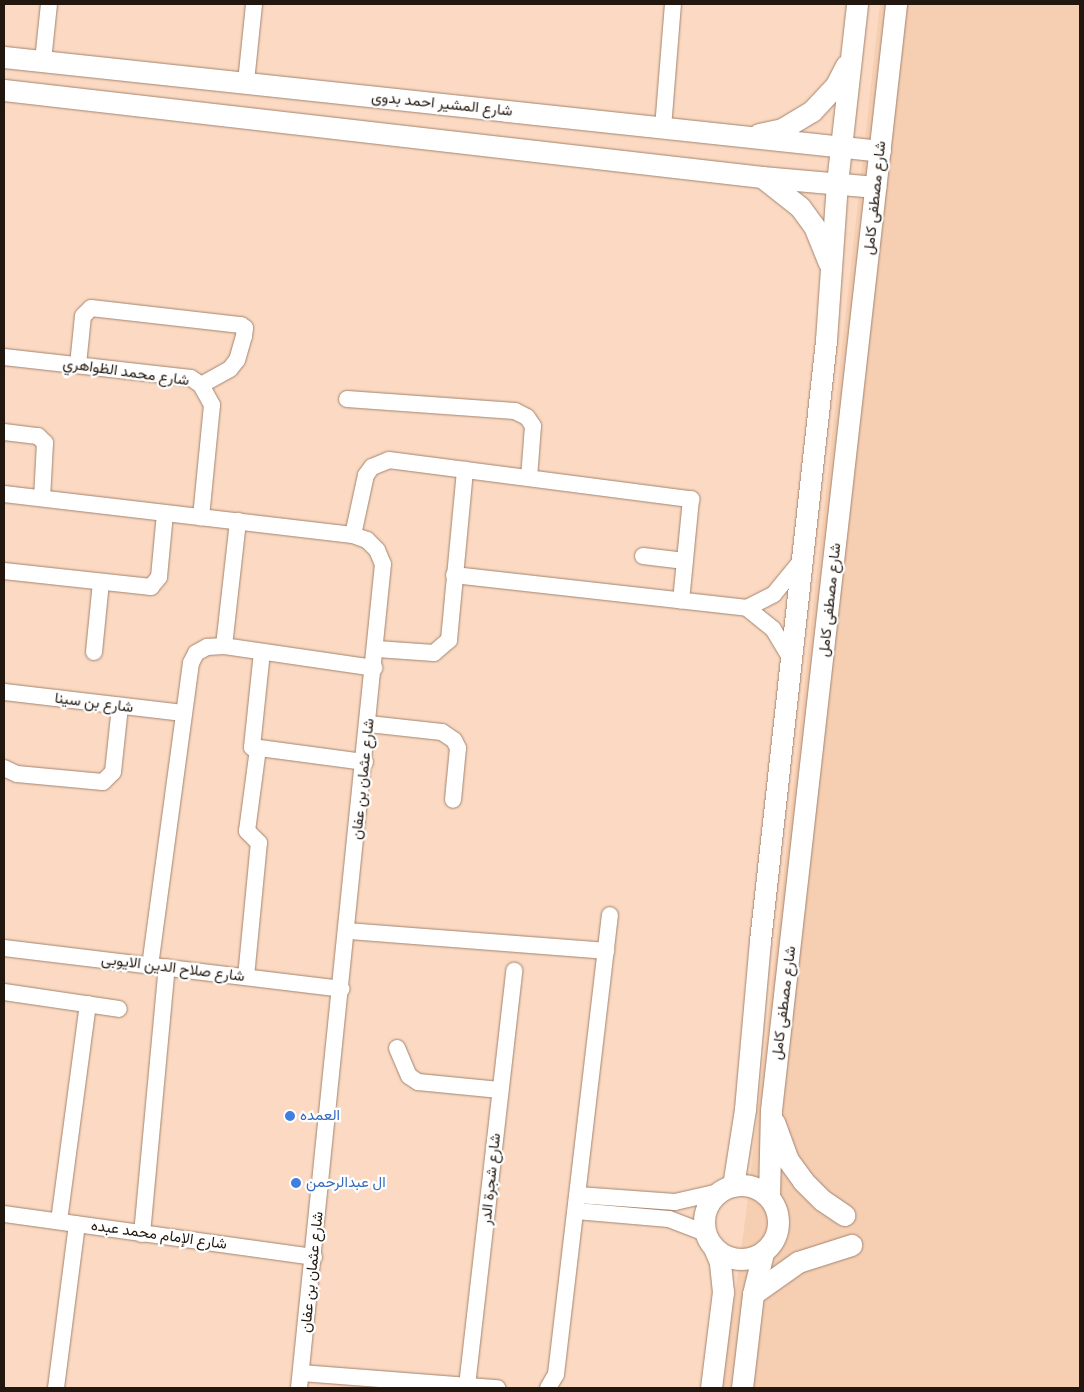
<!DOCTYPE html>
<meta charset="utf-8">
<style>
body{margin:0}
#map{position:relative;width:1084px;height:1392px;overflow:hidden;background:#fbd9c2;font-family:Roboto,Vazirmatn,sans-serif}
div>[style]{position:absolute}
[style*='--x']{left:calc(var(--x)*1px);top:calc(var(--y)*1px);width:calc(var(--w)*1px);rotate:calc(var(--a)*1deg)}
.built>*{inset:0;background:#f6ceb2}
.roads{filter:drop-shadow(0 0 1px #a3846f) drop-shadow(0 0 1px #a3846f)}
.minor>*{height:16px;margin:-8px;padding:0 8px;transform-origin:8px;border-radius:8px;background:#fff}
.tertiary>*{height:21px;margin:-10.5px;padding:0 10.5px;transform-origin:10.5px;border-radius:10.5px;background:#fff}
.tertiary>.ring{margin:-10.5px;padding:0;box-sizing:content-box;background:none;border:21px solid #fff;border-radius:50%}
.dots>*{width:14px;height:14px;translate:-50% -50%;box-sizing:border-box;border:2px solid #fff;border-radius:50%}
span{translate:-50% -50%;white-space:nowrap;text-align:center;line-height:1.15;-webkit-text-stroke:4.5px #fff;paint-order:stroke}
.street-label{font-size:15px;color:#22170e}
.shop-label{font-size:15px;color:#366cbe}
.left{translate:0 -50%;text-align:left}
.frame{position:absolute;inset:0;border:5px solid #22170e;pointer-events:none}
</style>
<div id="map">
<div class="built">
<i style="clip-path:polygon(880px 4px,1080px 4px,1080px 1388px,722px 1388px,746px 1214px)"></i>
</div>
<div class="roads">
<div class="minor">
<i style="--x:43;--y:61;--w:57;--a:-84"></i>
<i style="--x:246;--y:82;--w:78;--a:-84.1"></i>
<i style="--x:663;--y:128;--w:124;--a:-85.4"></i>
<i style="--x:4;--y:357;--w:188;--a:6.4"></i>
<i style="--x:191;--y:378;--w:12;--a:35"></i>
<i style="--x:201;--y:385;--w:23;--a:61"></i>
<i style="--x:212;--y:405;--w:113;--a:95.6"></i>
<i style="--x:78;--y:365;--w:49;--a:-84.2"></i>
<i style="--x:83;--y:316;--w:11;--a:-45"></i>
<i style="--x:91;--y:308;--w:151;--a:6.5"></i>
<i style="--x:241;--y:325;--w:5;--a:37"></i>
<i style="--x:245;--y:328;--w:8;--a:97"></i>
<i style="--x:244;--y:336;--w:25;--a:106"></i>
<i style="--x:237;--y:360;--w:11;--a:128"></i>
<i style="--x:230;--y:369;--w:33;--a:151"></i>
<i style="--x:347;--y:399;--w:168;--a:4.1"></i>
<i style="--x:515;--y:411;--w:13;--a:27"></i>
<i style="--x:527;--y:417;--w:11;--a:56"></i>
<i style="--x:533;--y:426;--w:52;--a:94.4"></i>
<i style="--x:4;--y:432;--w:34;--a:7"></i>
<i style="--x:38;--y:436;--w:10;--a:45"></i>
<i style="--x:45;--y:443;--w:55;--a:93.1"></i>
<i style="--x:4;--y:494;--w:351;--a:6.7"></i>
<i style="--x:353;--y:535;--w:15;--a:20"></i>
<i style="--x:367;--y:540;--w:14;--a:45"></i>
<i style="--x:377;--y:550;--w:15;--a:67"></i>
<i style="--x:383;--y:564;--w:828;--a:95.82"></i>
<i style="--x:353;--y:535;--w:61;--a:-77.8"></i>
<i style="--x:366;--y:475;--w:10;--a:-53"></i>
<i style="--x:372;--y:467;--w:18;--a:-22"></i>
<i style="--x:389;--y:460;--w:305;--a:7.4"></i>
<i style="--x:691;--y:499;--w:102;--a:95.6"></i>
<i style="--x:643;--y:556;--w:42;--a:6.8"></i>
<i style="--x:4;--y:571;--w:148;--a:6.2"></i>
<i style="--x:151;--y:587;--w:13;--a:-51"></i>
<i style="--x:159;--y:577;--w:64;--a:-84.6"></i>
<i style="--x:454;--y:575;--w:295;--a:6.4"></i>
<i style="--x:747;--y:608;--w:33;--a:39"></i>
<i style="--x:773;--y:629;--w:35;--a:59"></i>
<i style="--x:747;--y:608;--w:30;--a:-27"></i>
<i style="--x:774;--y:594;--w:43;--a:-50.7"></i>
<i style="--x:224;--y:646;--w:126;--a:-83.6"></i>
<i style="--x:377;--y:649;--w:57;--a:4"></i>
<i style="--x:434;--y:653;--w:20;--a:-41"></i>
<i style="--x:449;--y:640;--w:171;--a:-84.6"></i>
<i style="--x:94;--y:652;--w:70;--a:-84.3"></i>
<i style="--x:262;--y:652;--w:96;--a:96"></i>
<i style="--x:252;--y:747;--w:114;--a:7.6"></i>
<i style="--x:4;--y:692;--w:181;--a:6.7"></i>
<i style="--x:369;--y:724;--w:73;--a:6.3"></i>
<i style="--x:442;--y:732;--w:14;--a:34"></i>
<i style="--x:454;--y:740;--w:9;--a:63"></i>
<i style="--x:458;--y:748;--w:52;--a:95.5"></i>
<i style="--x:4;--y:768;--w:14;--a:25"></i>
<i style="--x:17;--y:774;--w:86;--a:5.3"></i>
<i style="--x:103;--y:782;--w:14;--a:-45"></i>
<i style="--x:113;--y:772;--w:66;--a:-83.9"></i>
<i style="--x:348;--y:931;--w:259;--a:4.4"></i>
<i style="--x:4;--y:948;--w:340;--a:6.9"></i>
<i style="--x:150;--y:966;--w:306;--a:-82.3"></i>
<i style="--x:191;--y:663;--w:11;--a:-63"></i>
<i style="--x:196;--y:653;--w:13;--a:-29"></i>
<i style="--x:207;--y:647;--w:17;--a:-3"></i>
<i style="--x:224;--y:646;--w:152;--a:8.3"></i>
<i style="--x:246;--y:977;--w:135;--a:-84.5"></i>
<i style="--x:259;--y:843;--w:17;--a:-135"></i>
<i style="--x:247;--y:831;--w:83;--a:-82.4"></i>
<i style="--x:4;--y:992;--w:116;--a:8.4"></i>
<i style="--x:397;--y:1048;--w:30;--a:67"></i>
<i style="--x:409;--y:1076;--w:11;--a:34"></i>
<i style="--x:418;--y:1082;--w:82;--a:5.6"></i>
<i style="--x:578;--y:1195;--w:97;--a:4.1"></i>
<i style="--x:675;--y:1202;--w:45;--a:-12.8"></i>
<i style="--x:576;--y:1211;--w:93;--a:4.9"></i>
<i style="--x:669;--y:1219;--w:39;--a:21"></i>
<i style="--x:4;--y:1214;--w:313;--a:7.9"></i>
<i style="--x:59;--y:1221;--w:219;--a:-82.4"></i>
<i style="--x:142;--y:1234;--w:268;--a:-84.7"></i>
<i style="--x:301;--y:1373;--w:197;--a:4.4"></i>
<i style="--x:467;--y:1386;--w:418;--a:-83.5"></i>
<i style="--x:56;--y:1388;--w:165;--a:-82.7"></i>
<i style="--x:548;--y:1388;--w:16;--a:-60"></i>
<i style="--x:556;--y:1374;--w:462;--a:-83.3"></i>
</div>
<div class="tertiary">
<i style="--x:4;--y:57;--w:881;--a:6.12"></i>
<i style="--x:4;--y:90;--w:763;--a:6.55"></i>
<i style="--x:762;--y:177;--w:114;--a:5"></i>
<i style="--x:759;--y:134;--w:24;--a:-12"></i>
<i style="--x:782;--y:129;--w:35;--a:-31"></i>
<i style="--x:812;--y:111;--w:35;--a:-47"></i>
<i style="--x:836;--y:85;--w:22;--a:-63"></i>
<i style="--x:762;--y:177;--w:48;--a:38.3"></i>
<i style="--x:800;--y:207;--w:24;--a:54"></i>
<i style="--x:814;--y:226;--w:40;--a:68"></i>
<i style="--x:774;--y:1122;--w:40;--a:69.8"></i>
<i style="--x:788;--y:1160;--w:26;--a:54"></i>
<i style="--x:803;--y:1181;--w:27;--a:45"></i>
<i style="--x:822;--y:1200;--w:27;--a:34"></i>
<i class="ring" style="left:704px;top:1185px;width:53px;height:53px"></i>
<i style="--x:733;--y:1186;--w:78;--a:-81.1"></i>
<i style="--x:745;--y:1109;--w:169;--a:-84.9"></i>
<i style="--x:760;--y:941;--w:605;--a:-83.73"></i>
<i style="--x:826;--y:340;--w:157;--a:-86"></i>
<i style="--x:837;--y:183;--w:180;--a:-83.6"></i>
<i style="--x:769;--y:1197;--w:87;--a:-88.7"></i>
<i style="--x:771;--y:1110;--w:1113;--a:-83.55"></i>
<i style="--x:753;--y:1294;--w:55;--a:-35.4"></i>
<i style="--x:798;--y:1262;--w:56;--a:-17.8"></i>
<i style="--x:711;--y:1388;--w:97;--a:-82.9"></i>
<i style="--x:723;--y:1292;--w:30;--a:-96"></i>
<i style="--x:720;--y:1262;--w:15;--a:-113"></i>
<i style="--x:742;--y:1388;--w:95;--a:-83.3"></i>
<i style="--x:753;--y:1294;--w:42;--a:-76.3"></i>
</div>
</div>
<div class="dots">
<i style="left:290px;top:1116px;background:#3f7fe0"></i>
<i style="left:296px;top:1183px;background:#3f7fe0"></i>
</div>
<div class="street-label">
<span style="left:442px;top:104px;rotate:6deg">شارع المشير احمد بدوى</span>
<span style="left:875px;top:198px;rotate:-84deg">شارع مصطفى كامل</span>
<span style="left:126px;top:372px;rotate:8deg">شارع محمد الظواهري</span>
<span style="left:830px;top:600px;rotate:-84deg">شارع مصطفى كامل</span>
<span style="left:94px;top:703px;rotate:7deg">شارع بن سينا</span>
<span style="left:363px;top:779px;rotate:-84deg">شارع عثمان بن عفان</span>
<span style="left:173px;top:968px;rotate:7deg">شارع صلاح الدين الايوبى</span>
<span style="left:784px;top:1003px;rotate:-83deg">شارع مصطفى كامل</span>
<span style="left:491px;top:1179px;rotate:-84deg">شارع شجرة الدر</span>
<span style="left:159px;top:1235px;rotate:8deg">شارع الإمام محمد عبده</span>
<span style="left:312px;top:1272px;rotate:-84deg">شارع عثمان بن عفان</span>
</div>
<div class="shop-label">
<span class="left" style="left:300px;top:1116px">العمده</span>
<span class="left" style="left:306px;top:1183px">ال عبدالرحمن</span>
</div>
<div class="frame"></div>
</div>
